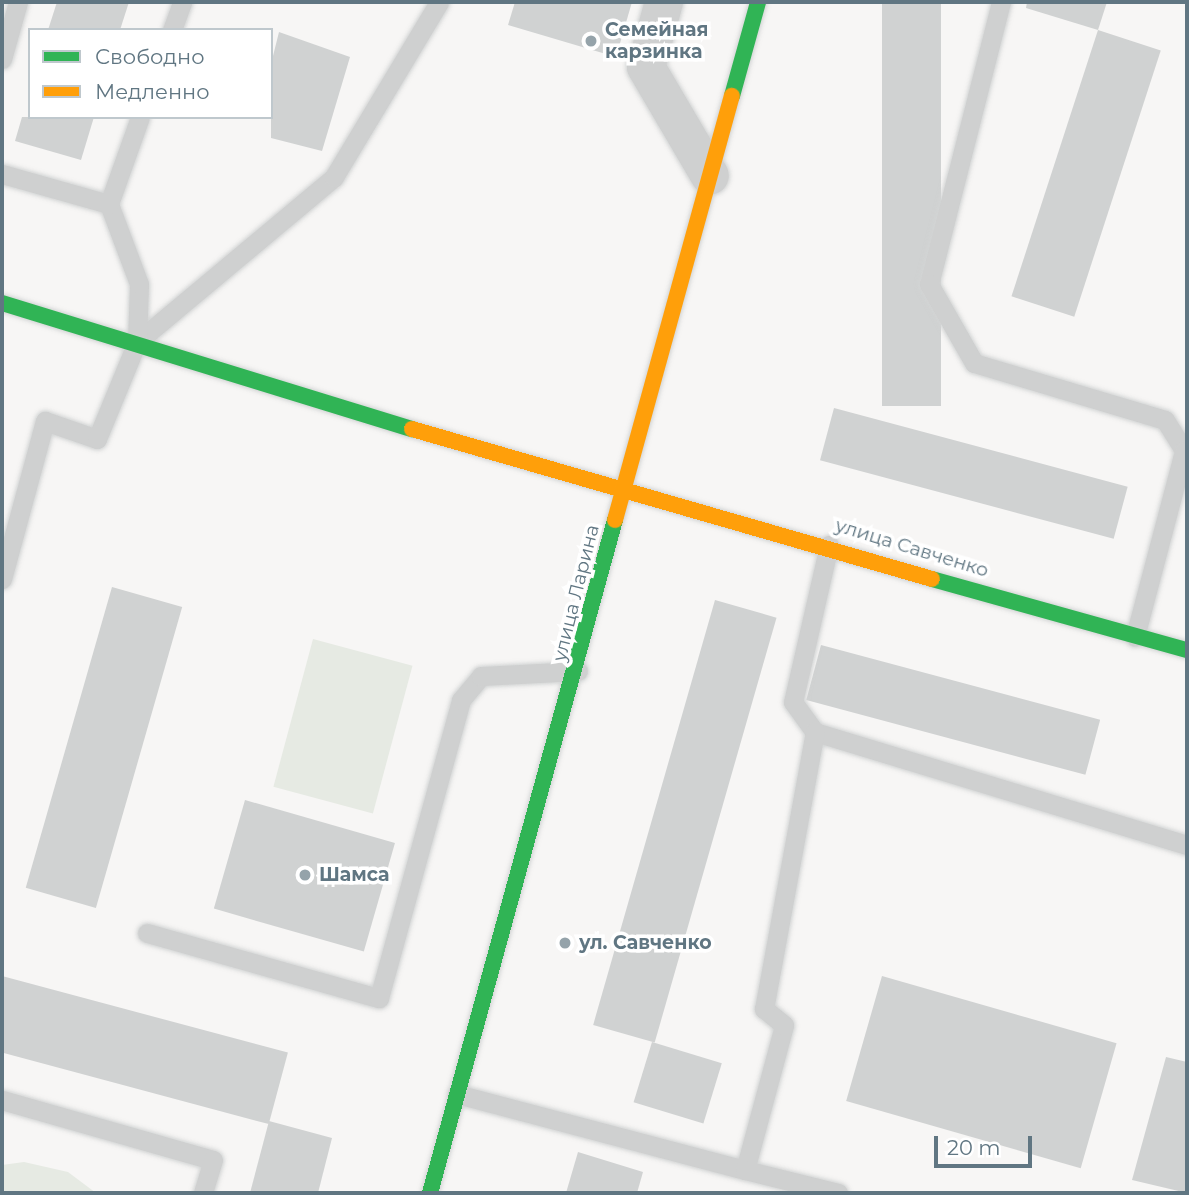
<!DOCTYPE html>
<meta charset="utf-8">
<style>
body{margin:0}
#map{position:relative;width:1189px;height:1195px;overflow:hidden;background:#f7f6f5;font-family:Montserrat,sans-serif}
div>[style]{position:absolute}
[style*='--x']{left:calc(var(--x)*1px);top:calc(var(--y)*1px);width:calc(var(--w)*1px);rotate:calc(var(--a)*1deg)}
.green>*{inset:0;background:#e6eae3;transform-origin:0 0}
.building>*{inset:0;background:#d0d2d2;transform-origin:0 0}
.roads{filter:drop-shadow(0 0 2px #d2d4d4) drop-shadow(0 0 2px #d2d4d4)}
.lane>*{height:19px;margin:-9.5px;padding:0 9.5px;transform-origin:9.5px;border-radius:9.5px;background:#cfd0d0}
.street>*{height:38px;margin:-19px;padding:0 19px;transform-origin:19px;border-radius:19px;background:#cfd0d0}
.fast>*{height:16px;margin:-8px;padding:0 8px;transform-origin:8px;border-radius:8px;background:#30b455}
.slow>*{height:16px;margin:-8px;padding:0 8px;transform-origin:8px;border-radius:8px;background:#ff9f0a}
.dots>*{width:19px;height:19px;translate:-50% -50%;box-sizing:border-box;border:4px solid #fff;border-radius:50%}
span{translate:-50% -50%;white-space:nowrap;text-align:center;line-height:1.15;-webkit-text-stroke:7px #fff;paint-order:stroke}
.poi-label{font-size:19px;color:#607682;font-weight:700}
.left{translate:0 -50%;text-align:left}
.street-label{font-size:19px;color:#607682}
.frame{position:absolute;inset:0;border:4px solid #607682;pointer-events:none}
.legend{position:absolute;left:28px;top:28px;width:245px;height:91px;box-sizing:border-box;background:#fff;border:2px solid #bfc8cd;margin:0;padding:9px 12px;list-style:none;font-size:21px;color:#607682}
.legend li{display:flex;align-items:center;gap:14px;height:35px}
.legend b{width:35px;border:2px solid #bfc8cd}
.scale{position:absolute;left:934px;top:1136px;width:98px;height:32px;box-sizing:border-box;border:4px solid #607682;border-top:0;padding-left:9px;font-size:21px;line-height:24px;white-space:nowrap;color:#607682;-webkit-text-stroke:5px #fff;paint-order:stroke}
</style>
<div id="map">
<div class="green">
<i style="left:313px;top:639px;width:103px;height:153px;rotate:15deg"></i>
<i style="clip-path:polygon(24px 1162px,68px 1172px,96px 1193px,2px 1193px,2px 1165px)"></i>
</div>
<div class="building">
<i style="clip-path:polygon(57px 2px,129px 2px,120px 30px,48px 30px)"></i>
<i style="clip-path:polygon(515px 2px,632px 2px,616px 57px,508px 25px)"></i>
<i style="left:882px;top:2px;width:59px;height:404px"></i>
<i style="clip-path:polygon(1027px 2px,1107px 2px,1098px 30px,1026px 8px)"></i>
<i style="left:1098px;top:30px;width:66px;height:280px;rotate:18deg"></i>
<i style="clip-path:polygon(279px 32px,350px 57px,322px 151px,271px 138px,271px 64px)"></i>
<i style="clip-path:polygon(22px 117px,94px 117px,81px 160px,15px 141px)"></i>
<i style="left:834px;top:408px;width:304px;height:54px;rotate:15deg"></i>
<i style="left:112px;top:587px;width:73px;height:313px;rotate:16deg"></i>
<i style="left:715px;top:600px;width:64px;height:442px;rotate:16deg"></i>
<i style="left:821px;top:645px;width:289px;height:57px;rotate:15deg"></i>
<i style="left:245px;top:800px;width:156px;height:113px;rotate:16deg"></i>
<i style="left:2px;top:976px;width:296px;height:74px;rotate:15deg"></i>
<i style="left:882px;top:976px;width:244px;height:130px;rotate:16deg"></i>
<i style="left:652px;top:1042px;width:73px;height:63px;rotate:17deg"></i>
<i style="clip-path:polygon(1166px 1057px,1187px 1062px,1187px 1193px,1132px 1180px)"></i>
<i style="clip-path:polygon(269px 1121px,332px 1138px,318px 1193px,250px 1193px)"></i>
<i style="clip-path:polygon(578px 1152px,643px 1172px,637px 1193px,566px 1193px)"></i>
</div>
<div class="roads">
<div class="lane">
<i style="--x:1001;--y:2;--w:291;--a:104.3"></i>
<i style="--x:929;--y:284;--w:91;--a:60.3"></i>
<i style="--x:974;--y:363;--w:199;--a:16.6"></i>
<i style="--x:1165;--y:420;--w:36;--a:58"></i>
<i style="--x:1184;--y:451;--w:192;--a:104.8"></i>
<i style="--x:172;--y:30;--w:30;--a:-70"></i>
<i style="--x:2;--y:59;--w:59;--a:-74.3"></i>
<i style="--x:2;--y:174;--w:111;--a:15.7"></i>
<i style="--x:137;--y:342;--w:257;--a:-39.9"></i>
<i style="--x:334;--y:177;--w:204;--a:-59"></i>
<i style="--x:829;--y:545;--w:161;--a:102.9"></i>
<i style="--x:793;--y:702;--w:37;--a:54"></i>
<i style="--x:815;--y:732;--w:389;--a:16.9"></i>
<i style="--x:2;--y:579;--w:164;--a:-74.8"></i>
<i style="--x:45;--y:421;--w:55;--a:19.1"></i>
<i style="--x:97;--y:439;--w:105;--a:-67.6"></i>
<i style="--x:137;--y:342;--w:58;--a:-88"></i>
<i style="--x:139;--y:284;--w:85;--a:-110.6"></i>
<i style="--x:109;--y:204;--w:92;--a:-70.4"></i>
<i style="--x:147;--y:933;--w:241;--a:15.7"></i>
<i style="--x:379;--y:998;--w:309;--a:-74.6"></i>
<i style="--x:461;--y:700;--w:31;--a:-50"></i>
<i style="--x:481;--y:676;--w:97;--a:-3"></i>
<i style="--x:457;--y:1094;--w:298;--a:14.8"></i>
<i style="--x:745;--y:1170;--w:150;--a:-74.9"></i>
<i style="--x:784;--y:1025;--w:26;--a:-141"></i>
<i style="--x:764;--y:1009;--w:282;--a:-79.6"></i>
<i style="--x:2;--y:1100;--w:219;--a:15.9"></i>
<i style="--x:213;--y:1160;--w:34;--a:107"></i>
<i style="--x:745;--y:1170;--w:96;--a:13.9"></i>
</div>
<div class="street">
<i style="--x:664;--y:2;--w:67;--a:105.5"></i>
<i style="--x:646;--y:67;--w:126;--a:59.6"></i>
</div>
<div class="fast">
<i style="--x:732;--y:96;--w:98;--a:-74.5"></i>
<i style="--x:2;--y:303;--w:429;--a:17.1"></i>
<i style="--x:932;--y:579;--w:265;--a:15.6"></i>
<i style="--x:430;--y:1193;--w:698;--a:-74.63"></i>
</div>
<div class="slow">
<i style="--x:412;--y:429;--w:541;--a:16.09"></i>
<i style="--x:615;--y:520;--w:440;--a:-74.6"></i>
</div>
</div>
<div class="dots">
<i style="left:591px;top:41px;background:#95a3aa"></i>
<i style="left:305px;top:875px;background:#95a3aa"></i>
<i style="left:565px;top:943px;background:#95a3aa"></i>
</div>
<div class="poi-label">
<span class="left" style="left:605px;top:41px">Семейная<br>карзинка</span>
<span class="left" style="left:319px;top:875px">Шамса</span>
<span class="left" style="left:579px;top:943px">ул. Савченко</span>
</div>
<div class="street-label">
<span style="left:912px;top:548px;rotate:17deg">улица Савченко</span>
<span style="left:576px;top:593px;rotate:-76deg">улица Ларина</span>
</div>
<div class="frame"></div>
<ul class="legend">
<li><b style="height:9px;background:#30b455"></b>Свободно</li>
<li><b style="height:9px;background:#ff9f0a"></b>Медленно</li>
</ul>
<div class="scale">20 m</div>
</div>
